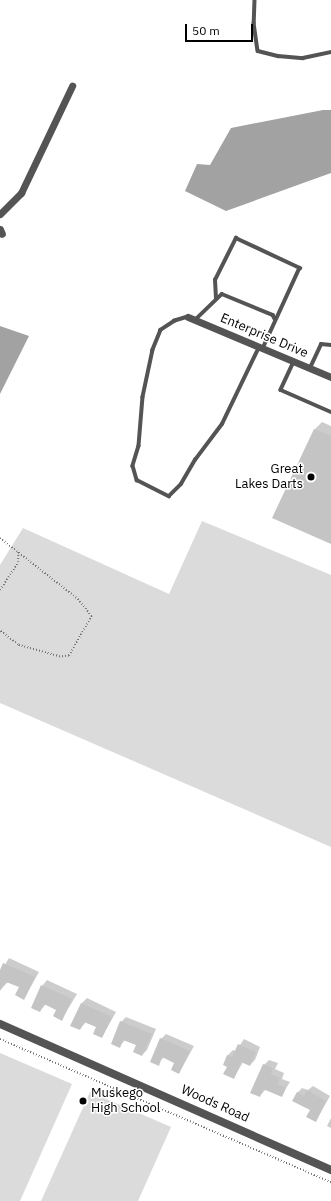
<!DOCTYPE html>
<style>
body{margin:0}
#map{position:relative;width:331px;height:1201px;overflow:hidden;background:#fff;font-family:"IBM Plex Sans",sans-serif}
div>[style]{position:absolute}
[style*='--x']{left:calc(var(--x)*1px);top:calc(var(--y)*1px);width:calc(var(--w)*1px);rotate:calc(var(--a)*1deg)}
.green>*{inset:0;background:#dbdbdb}
.water>*{inset:0;background:#a2a2a2}
.shadow>*{inset:0;background:#0003}
.building>*{inset:0;background:#c4c4c4}
.path>*{height:1.5px;margin-top:-0.75px;transform-origin:0;background:repeating-linear-gradient(90deg,#767676 0 1px,transparent 0 3px)}
.service>*{height:3.5px;margin:-1.75px;padding:0 1.75px;transform-origin:1.75px;border-radius:1.75px;background:#545454}
.minor>*{height:7px;margin:-3.5px;padding:0 3.5px;transform-origin:3.5px;border-radius:3.5px;background:#545454}
.tertiary>*{height:8px;margin:-4px;padding:0 4px;transform-origin:4px;border-radius:4px;background:#545454}
.dots>*{width:11px;height:11px;translate:-50% -50%;box-sizing:border-box;border:2px solid #fff;border-radius:50%}
span{translate:-50% -50%;white-space:nowrap;text-align:center;line-height:1.15;-webkit-text-stroke:3px #fff;paint-order:stroke}
.street-label{font-size:13px;color:#000}
.poi-label{font-size:13px;color:#000}
.right{translate:-100% -50%;text-align:right}
.left{translate:0 -50%;text-align:left}
.scale{position:absolute;left:185px;top:24px;width:68px;height:18px;box-sizing:border-box;border:2px solid #000;border-top:0;padding-left:5px;font-size:12px;line-height:14px;white-space:nowrap;color:#000;-webkit-text-stroke:3px #fff;paint-order:stroke}
</style>
<div id="map">
<div class="green">
<i style="clip-path:polygon(202px 521px,331px 575px,331px 847px,0 703px,0 565px,23px 528px,169px 594px)"></i>
<i style="clip-path:polygon(0 1053px,72px 1084px,20px 1201px,0 1201px)"></i>
<i style="clip-path:polygon(90px 1092px,171px 1127px,138px 1201px,41px 1201px)"></i>
</div>
<div class="water">
<i style="clip-path:polygon(323px 110px,331px 110px,331px 173px,226px 211px,185px 191px,197px 164px,210px 165px,231px 128px)"></i>
<i style="clip-path:polygon(0 326px,29px 336px,0 394px)"></i>
</div>
<div class="shadow">
<i style="clip-path:polygon(322px 422px,331px 426px,331px 543px,273px 517px,315px 429px)"></i>
<i style="clip-path:polygon(9px 958px,39px 972px,24px 999px,20px 987px,8px 982px,0 990px,0 973px)"></i>
<i style="clip-path:polygon(47px 980px,77px 994px,62px 1019px,58px 1009px,46px 1004px,40px 1011px,42px 986px)"></i>
<i style="clip-path:polygon(87px 998px,116px 1012px,102px 1037px,97px 1027px,86px 1022px,80px 1029px,82px 1003px)"></i>
<i style="clip-path:polygon(126px 1017px,156px 1029px,147px 1050px,142px 1055px,137px 1045px,125px 1040px,120px 1046px,121px 1022px)"></i>
<i style="clip-path:polygon(166px 1034px,194px 1046px,179px 1073px,175px 1062px,164px 1057px,158px 1064px,161px 1039px)"></i>
<i style="clip-path:polygon(244px 1039px,260px 1047px,255px 1060px,250px 1065px,243px 1062px,234px 1078px,228px 1066px,224px 1065px,228px 1055px,233px 1050px,236px 1051px)"></i>
<i style="clip-path:polygon(269px 1060px,278px 1063px,275px 1069px,284px 1073px,282px 1079px,290px 1082px,281px 1096px,266px 1089px,260px 1096px,264px 1065px)"></i>
<i style="clip-path:polygon(313px 1086px,330px 1096px,316px 1121px,311px 1109px,297px 1093px,302px 1088px,308px 1090px)"></i>
<i style="clip-path:polygon(331px 1118px,331px 1128px,327px 1126px)"></i>
</div>
<div class="building">
<i style="clip-path:polygon(314px 429px,331px 436px,331px 544px,272px 518px)"></i>
<i style="clip-path:polygon(3px 963px,35px 977px,24px 1000px,15px 995px,19px 987px,6px 982px,0 991px,0 970px)"></i>
<i style="clip-path:polygon(41px 985px,72px 999px,62px 1021px,53px 1016px,56px 1010px,44px 1004px,40px 1012px,31px 1008px)"></i>
<i style="clip-path:polygon(81px 1003px,112px 1017px,102px 1038px,93px 1034px,96px 1027px,84px 1022px,80px 1030px,70px 1026px)"></i>
<i style="clip-path:polygon(120px 1021px,152px 1034px,142px 1056px,133px 1052px,136px 1045px,123px 1040px,120px 1048px,111px 1044px)"></i>
<i style="clip-path:polygon(160px 1038px,190px 1051px,179px 1074px,171px 1070px,174px 1063px,162px 1057px,159px 1066px,150px 1062px)"></i>
<i style="clip-path:polygon(238px 1044px,256px 1052px,250px 1066px,241px 1062px,234px 1079px,223px 1074px,227px 1067px,223px 1065px,227px 1055px,232px 1057px)"></i>
<i style="clip-path:polygon(263px 1064px,273px 1068px,271px 1074px,280px 1078px,277px 1084px,286px 1088px,282px 1097px,263px 1089px,260px 1097px,250px 1093px)"></i>
<i style="clip-path:polygon(307px 1090px,326px 1101px,316px 1122px,306px 1117px,310px 1110px,292px 1101px,297px 1092px,304px 1096px)"></i>
</div>
<div class="path">
<i style="--x:0;--y:538;--w:99;--a:38"></i>
<i style="--x:78;--y:599;--w:22;--a:51"></i>
<i style="--x:92;--y:616;--w:46;--a:119.9"></i>
<i style="--x:69;--y:656;--w:9;--a:174"></i>
<i style="--x:60;--y:657;--w:44;--a:-164.1"></i>
<i style="--x:18;--y:645;--w:23;--a:-142"></i>
<i style="--x:0;--y:590;--w:33;--a:-57"></i>
<i style="--x:18;--y:562;--w:10;--a:-90"></i>
<i style="--x:0;--y:1039;--w:361;--a:23.4"></i>
</div>
<div class="service">
<i style="--x:255;--y:0;--w:23;--a:92"></i>
<i style="--x:254;--y:23;--w:28;--a:82"></i>
<i style="--x:258;--y:51;--w:21;--a:14"></i>
<i style="--x:278;--y:56;--w:25;--a:5"></i>
<i style="--x:303;--y:58;--w:29;--a:-12"></i>
<i style="--x:216;--y:299;--w:19;--a:-93"></i>
<i style="--x:215;--y:280;--w:47;--a:-63.4"></i>
<i style="--x:236;--y:238;--w:71;--a:25.1"></i>
<i style="--x:300;--y:268;--w:89;--a:114.6"></i>
<i style="--x:188;--y:317;--w:14;--a:163"></i>
<i style="--x:175;--y:321;--w:17;--a:147"></i>
<i style="--x:161;--y:330;--w:22;--a:112"></i>
<i style="--x:153;--y:350;--w:48;--a:102"></i>
<i style="--x:143;--y:397;--w:49;--a:94.7"></i>
<i style="--x:139;--y:446;--w:21;--a:107"></i>
<i style="--x:133;--y:466;--w:15;--a:74"></i>
<i style="--x:137;--y:480;--w:36;--a:27"></i>
<i style="--x:169;--y:496;--w:17;--a:-45"></i>
<i style="--x:181;--y:484;--w:28;--a:-60"></i>
<i style="--x:195;--y:460;--w:45;--a:-53.1"></i>
<i style="--x:222;--y:424;--w:85;--a:-64.3"></i>
<i style="--x:195;--y:320;--w:37;--a:-44"></i>
<i style="--x:222;--y:294;--w:55;--a:22.4"></i>
<i style="--x:273;--y:315;--w:4;--a:63"></i>
<i style="--x:294;--y:362;--w:31;--a:115"></i>
<i style="--x:281;--y:390;--w:55;--a:23.7"></i>
<i style="--x:310;--y:368;--w:26;--a:-65"></i>
<i style="--x:321;--y:344;--w:10;--a:6"></i>
</div>
<div class="minor">
<i style="--x:0;--y:214;--w:30;--a:-45"></i>
<i style="--x:21;--y:193;--w:119;--a:-64.5"></i>
<i style="--x:0;--y:229;--w:5;--a:68"></i>
<i style="--x:188;--y:317;--w:155;--a:22.8"></i>
</div>
<div class="tertiary">
<i style="--x:0;--y:1024;--w:362;--a:23.8"></i>
</div>
<div class="dots">
<i style="left:311px;top:477px;background:#000"></i>
<i style="left:83px;top:1101px;background:#000"></i>
</div>
<div class="street-label">
<span style="left:264px;top:336px;rotate:23deg">Enterprise Drive</span>
<span style="left:215px;top:1104px;rotate:24deg">Woods Road</span>
</div>
<div class="poi-label">
<span class="right" style="left:303px;top:477px">Great<br>Lakes Darts</span>
<span class="left" style="left:91px;top:1101px">Muskego<br>High School</span>
</div>
<div class="scale">50 m</div>
</div>
